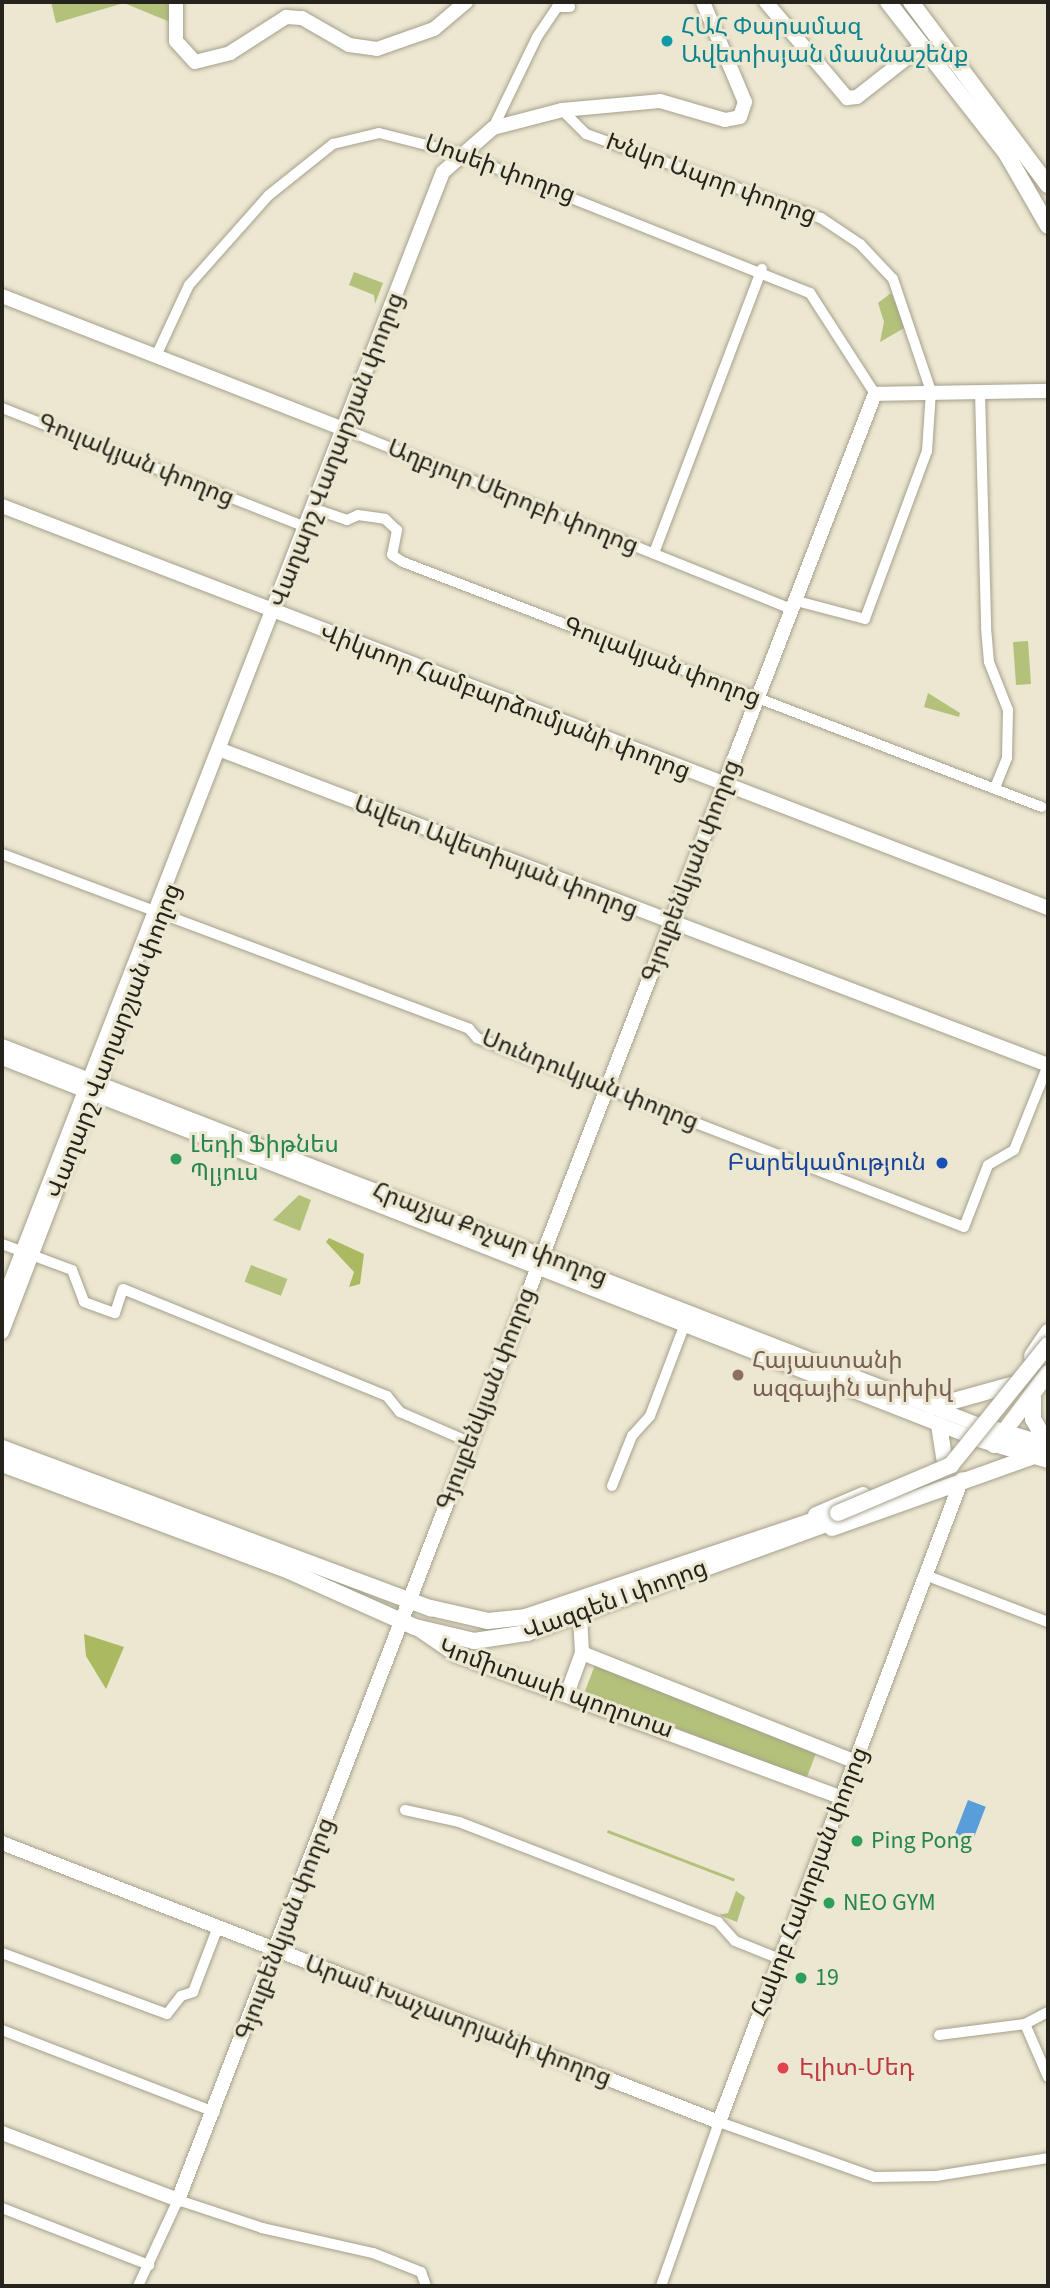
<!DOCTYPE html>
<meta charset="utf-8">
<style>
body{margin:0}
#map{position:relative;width:1050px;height:2288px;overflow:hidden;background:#ece7d1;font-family:"Source Sans 3","Noto Sans Armenian",sans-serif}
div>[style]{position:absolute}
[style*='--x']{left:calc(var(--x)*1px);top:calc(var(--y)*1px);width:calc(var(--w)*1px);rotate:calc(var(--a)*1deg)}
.green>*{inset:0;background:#b4c17b;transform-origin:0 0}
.forest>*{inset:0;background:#abba61}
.water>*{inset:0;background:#5a9ddb;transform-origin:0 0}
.roads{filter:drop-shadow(0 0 2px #a5a08c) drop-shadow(0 0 2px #a5a08c)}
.street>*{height:10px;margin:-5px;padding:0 5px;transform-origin:5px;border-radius:5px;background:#fff}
.secondary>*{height:14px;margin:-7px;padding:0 7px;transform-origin:7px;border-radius:7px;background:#fff}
.primary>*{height:16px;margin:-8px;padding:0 8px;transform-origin:8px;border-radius:8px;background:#fff}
.bridges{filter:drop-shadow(0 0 2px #a5a08c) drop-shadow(0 0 2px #a5a08c)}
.primary-bridge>*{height:16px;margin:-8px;padding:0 8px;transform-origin:8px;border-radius:8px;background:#fff}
.dots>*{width:19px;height:19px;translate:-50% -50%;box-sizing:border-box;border:4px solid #ece7d1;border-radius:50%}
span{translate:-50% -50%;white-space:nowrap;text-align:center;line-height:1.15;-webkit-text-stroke:6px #ece7d1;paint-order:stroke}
.culture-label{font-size:24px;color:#0d838f}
.left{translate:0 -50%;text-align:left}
.street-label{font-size:24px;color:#25231b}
.leisure-label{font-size:24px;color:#27864d}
.transit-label{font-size:24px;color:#164399}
.right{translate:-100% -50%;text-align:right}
.education-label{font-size:24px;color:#785e54}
.health-label{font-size:24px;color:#be3a42}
.frame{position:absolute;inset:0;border:4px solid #25231b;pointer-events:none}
</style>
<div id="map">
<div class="green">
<i style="clip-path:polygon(51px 2px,172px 2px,170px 22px,124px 3px,56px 23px)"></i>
<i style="clip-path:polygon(354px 272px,383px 283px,375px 304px,374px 295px,349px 285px)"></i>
<i style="clip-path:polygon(891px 293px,906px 327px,880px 342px,884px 322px,878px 303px)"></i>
<i style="left:1028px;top:641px;width:43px;height:15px;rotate:86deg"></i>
<i style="clip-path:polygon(928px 693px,960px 713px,959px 717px,924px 707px)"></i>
<i style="clip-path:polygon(299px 1195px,311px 1200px,300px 1231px,273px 1220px)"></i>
<i style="left:251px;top:1265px;width:39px;height:18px;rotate:21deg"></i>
<i style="left:595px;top:1665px;width:238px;height:30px;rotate:21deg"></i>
<i style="left:608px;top:1830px;width:136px;height:3px;rotate:21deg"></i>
<i style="clip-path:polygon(736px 1891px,745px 1897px,737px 1922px,719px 1915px,728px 1913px)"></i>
</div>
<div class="forest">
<i style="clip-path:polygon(329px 1238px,364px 1254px,360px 1284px,349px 1287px,354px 1272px,326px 1242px)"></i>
<i style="clip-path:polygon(84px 1634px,124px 1647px,106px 1689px,86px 1656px)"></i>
</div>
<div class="water">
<i style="left:968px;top:1800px;width:19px;height:48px;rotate:21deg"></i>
</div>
<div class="roads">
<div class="street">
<i style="--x:562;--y:110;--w:34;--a:45"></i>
<i style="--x:586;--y:134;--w:250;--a:19.7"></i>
<i style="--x:821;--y:218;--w:47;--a:33.7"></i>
<i style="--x:860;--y:244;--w:48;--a:46.7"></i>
<i style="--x:893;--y:279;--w:118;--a:71.3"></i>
<i style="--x:931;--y:391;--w:60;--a:93.8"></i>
<i style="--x:927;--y:451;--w:179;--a:110.3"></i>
<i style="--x:865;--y:619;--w:74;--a:-165.2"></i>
<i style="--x:493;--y:128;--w:101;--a:-64.2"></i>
<i style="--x:537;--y:37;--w:36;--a:-56"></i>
<i style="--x:557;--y:7;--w:13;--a:0"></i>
<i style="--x:156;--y:356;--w:78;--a:-65.1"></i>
<i style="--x:189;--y:285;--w:120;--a:-48.4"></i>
<i style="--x:269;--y:195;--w:82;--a:-38.6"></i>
<i style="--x:333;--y:144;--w:47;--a:-13.4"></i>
<i style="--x:379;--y:133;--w:81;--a:14.2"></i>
<i style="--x:458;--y:153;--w:379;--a:21.7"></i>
<i style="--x:810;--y:293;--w:120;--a:57.2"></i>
<i style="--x:980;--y:392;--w:236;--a:88.5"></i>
<i style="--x:986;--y:628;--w:34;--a:85"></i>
<i style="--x:989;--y:662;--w:52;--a:68.4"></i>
<i style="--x:1008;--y:710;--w:48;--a:91.2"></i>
<i style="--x:1007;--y:758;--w:29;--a:112"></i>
<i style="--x:2;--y:408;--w:329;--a:21.4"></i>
<i style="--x:346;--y:430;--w:477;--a:21.9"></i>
<i style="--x:315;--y:509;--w:34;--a:19"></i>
<i style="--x:347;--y:520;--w:12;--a:-24"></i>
<i style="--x:358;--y:515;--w:27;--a:8"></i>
<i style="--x:385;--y:519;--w:16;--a:43"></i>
<i style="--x:397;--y:530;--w:25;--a:101"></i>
<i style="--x:392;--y:555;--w:13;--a:32"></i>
<i style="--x:403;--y:562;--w:684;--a:20.98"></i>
<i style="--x:654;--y:553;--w:304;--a:-69.2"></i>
<i style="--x:2;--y:854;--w:499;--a:20.5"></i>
<i style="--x:469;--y:1029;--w:12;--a:48"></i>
<i style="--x:477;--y:1038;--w:522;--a:21.21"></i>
<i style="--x:964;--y:1227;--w:66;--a:-68.8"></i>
<i style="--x:988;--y:1165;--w:30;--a:-30"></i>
<i style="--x:1014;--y:1150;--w:92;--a:-68.2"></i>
<i style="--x:2;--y:1244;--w:75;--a:20.4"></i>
<i style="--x:72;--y:1270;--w:34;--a:69"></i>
<i style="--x:84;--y:1302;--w:33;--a:20"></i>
<i style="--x:115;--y:1313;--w:25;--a:-72"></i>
<i style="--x:123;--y:1289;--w:285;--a:22.1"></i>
<i style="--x:387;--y:1396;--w:21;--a:51"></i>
<i style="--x:400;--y:1412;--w:75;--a:23.5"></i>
<i style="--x:612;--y:1486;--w:54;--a:-68.2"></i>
<i style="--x:632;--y:1436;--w:27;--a:-48"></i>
<i style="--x:650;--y:1416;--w:102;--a:-69.2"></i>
<i style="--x:928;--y:1576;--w:129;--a:21"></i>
<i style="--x:405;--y:1810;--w:55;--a:12.5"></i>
<i style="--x:459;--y:1822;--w:278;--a:21.1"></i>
<i style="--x:718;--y:1922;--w:25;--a:48"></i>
<i style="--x:735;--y:1941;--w:51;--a:22"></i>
<i style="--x:2;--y:1953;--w:176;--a:20.3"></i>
<i style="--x:167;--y:2014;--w:23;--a:-52"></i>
<i style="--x:181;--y:1996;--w:13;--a:-18"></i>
<i style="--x:193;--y:1992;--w:70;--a:-69"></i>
<i style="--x:1025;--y:2024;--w:58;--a:66.5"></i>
<i style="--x:2;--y:2030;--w:228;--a:21.1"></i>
<i style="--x:939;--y:2035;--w:87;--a:-7.3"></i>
<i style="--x:1025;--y:2024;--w:26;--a:-28"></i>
<i style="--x:2;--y:2208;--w:158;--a:21.2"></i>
<i style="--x:138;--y:2286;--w:95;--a:-65.1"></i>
<i style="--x:178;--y:2200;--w:89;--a:18.4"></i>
<i style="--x:262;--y:2228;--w:114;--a:12.7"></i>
<i style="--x:373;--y:2253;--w:52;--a:21.6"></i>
<i style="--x:421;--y:2272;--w:15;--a:70"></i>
<i style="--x:661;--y:2286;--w:174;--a:-70.5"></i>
<i style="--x:719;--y:2122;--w:164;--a:19.5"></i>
<i style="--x:874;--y:2177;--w:62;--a:-0.9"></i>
<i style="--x:936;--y:2176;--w:113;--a:-9.1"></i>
</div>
<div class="secondary">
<i style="--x:176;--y:2;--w:39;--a:90"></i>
<i style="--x:176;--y:41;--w:28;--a:48"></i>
<i style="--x:195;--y:62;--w:36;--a:-14"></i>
<i style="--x:230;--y:53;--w:67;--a:-32.7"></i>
<i style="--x:286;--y:17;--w:16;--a:4"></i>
<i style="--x:302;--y:18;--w:54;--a:29.9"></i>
<i style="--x:349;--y:45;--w:28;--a:8"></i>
<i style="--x:377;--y:49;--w:60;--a:-19.3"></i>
<i style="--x:434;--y:29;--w:42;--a:-40.2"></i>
<i style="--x:766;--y:2;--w:126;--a:49.8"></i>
<i style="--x:847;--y:98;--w:10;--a:-6"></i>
<i style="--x:857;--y:97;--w:83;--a:-38.1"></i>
<i style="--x:2;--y:296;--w:369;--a:21.3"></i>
<i style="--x:2;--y:506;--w:1121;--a:21.02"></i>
<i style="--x:221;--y:750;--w:885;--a:20.85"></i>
<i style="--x:2;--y:1046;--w:1048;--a:21.2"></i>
<i style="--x:2;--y:1058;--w:1038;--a:21.35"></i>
<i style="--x:2;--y:1304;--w:1215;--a:-68.72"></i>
<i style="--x:443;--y:172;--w:67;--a:-41.3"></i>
<i style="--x:493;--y:128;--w:71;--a:-14.6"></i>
<i style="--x:562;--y:110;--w:98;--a:-5.2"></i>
<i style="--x:660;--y:101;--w:68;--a:16.3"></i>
<i style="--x:725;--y:120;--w:15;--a:-11"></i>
<i style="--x:740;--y:117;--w:16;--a:-72"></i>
<i style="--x:745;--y:102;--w:108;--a:-112.8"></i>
<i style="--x:2;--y:1332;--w:335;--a:-69"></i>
<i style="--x:415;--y:1627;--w:50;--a:34.3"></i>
<i style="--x:456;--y:1655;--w:413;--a:20.3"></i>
<i style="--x:582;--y:1653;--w:295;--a:21.7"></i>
<i style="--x:567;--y:1694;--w:44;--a:-69.9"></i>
<i style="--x:582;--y:1653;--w:39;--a:-93"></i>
<i style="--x:2;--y:1843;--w:769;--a:21.26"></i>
<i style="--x:719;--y:2122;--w:687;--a:-69.3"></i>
<i style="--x:2;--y:2133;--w:188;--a:20.8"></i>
<i style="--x:178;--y:2200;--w:1936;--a:-68.9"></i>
<i style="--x:875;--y:394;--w:173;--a:-1"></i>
</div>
<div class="primary">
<i style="--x:888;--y:2;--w:192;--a:52"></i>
<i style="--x:1006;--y:153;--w:84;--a:60.1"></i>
<i style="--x:911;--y:2;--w:229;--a:53.2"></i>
<i style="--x:1032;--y:1356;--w:29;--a:-56"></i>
<i style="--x:1033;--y:1398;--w:21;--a:90"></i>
<i style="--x:1033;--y:1419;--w:30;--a:60"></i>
<i style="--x:932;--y:1407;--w:82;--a:-15.6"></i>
<i style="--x:939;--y:1425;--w:37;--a:81"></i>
<i style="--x:979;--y:1425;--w:72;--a:16.2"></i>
<i style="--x:969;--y:1436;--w:83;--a:16.9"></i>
<i style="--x:994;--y:1445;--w:90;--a:-53.1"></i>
<i style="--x:2;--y:1448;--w:458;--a:20.5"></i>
<i style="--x:431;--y:1608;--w:58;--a:12.8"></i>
<i style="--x:488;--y:1621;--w:37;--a:-6"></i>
<i style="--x:525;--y:1617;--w:322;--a:-18.5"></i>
<i style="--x:2;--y:1464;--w:306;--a:20.4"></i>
<i style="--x:289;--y:1571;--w:138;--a:24"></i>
<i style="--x:415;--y:1627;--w:61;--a:13.3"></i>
<i style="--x:474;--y:1641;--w:54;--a:-8.6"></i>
<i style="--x:527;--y:1633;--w:333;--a:-20"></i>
<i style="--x:816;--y:1515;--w:51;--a:-23.1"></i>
<i style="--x:832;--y:1528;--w:211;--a:-19.6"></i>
</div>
</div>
<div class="bridges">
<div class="primary-bridge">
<i style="--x:838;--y:1513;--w:123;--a:-23"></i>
<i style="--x:951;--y:1465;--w:154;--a:-51.1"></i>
</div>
</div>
<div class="dots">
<i style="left:667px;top:41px;background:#0f9aa8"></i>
<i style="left:176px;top:1159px;background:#2e9e5b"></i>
<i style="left:942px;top:1163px;background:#1a4fb4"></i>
<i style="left:738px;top:1375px;background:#8d6e63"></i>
<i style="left:857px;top:1841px;background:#2e9e5b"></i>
<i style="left:829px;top:1903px;background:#2e9e5b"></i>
<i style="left:801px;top:1978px;background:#2e9e5b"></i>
<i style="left:783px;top:2068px;background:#e0444e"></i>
</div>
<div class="culture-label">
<span class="left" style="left:681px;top:41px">ՀԱՀ Փարամազ<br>Ավետիսյան մասնաշենք</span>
</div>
<div class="street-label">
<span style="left:500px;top:169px;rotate:20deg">Սոսեի փողոց</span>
<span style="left:711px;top:179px;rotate:20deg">Խնկո Ապոր փողոց</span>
<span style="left:337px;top:450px;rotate:-69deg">Վաղարշ Վաղարշյան փողոց</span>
<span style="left:136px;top:460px;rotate:22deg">Գուլակյան փողոց</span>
<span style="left:513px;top:497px;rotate:22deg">Աղբյուր Սերոբի փողոց</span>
<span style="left:662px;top:662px;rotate:21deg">Գուլակյան փողոց</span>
<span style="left:505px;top:702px;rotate:21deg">Վիկտոր Համբարձումյանի փողոց</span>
<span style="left:496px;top:857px;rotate:21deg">Ավետ Ավետիսյան փողոց</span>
<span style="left:691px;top:871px;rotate:-69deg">Գյուլբենկյան փողոց</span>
<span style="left:114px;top:1041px;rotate:-69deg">Վաղարշ Վաղարշյան փողոց</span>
<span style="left:590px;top:1080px;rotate:22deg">Սունդուկյան փողոց</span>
<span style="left:490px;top:1234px;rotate:21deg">Հրաչյա Քոչար փողոց</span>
<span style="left:486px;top:1399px;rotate:-69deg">Գյուլբենկյան փողոց</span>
<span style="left:615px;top:1600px;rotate:-20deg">Վազգեն I փողոց</span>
<span style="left:556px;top:1689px;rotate:20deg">Կոմիտասի պողոտա</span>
<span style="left:810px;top:1882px;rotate:-69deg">Հակոբ Հակոբյան փողոց</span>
<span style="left:285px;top:1929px;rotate:-69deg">Գյուլբենկյան փողոց</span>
<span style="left:458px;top:2021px;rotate:21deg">Արամ Խաչատրյանի փողոց</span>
</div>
<div class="leisure-label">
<span class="left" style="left:190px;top:1159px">Լեդի Ֆիթնես<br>Պլյուս</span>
<span class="left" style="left:871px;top:1841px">Ping Pong</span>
<span class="left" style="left:843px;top:1903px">NEO GYM</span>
<span class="left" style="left:815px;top:1978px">19</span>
</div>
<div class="transit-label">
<span class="right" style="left:926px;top:1163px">Բարեկամություն</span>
</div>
<div class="education-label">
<span class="left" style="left:752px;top:1375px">Հայաստանի<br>ազգային արխիվ</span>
</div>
<div class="health-label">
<span class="left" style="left:799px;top:2068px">Էլիտ-Մեդ</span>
</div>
<div class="frame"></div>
</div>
